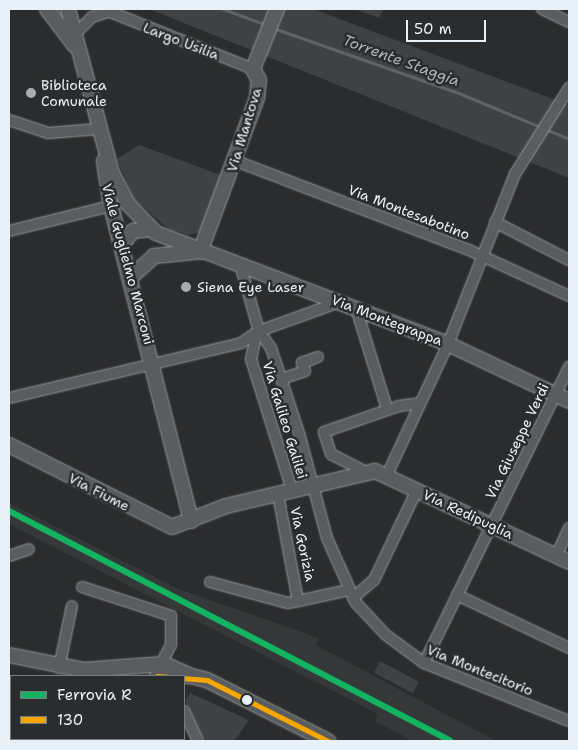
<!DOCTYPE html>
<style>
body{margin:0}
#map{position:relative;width:578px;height:750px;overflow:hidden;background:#2b2c2d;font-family:"Shantell Sans",sans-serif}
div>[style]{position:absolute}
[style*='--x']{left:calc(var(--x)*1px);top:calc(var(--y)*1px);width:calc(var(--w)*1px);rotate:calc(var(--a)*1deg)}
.built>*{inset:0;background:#353839}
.green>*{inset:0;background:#3f4244;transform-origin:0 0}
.stream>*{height:3px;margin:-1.5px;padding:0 1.5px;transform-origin:1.5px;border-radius:1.5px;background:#5e6365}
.roads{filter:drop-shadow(0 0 1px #96989a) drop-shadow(0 0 1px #96989a)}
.street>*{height:10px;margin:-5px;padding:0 5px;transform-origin:5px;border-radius:5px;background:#5a5d60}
.secondary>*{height:14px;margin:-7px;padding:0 7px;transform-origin:7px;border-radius:7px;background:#5a5d60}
.bus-1>*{height:5px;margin:-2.5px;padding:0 2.5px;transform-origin:2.5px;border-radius:2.5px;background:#f7a600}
.rail-1>*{height:6px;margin:-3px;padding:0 3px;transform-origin:3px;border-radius:3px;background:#13b361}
.dots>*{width:14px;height:14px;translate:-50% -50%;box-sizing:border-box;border:2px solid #2a2d2e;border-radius:50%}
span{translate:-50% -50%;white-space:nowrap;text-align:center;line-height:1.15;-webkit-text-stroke:5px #2a2d2e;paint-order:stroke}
.street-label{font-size:14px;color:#e8f1f8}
.poi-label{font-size:14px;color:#e8f1f8}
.left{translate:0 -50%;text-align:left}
.water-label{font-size:15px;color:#acb3b9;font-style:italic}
.frame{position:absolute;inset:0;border:10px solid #e8f1f8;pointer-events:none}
.legend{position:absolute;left:10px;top:675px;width:175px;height:65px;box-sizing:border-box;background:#2a2d2e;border:1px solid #767b7f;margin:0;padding:6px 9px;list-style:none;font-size:15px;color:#e8f1f8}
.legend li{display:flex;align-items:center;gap:10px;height:25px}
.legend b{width:25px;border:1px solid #767b7f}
.scale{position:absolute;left:406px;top:20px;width:80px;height:22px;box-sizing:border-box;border:2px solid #e8f1f8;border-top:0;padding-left:6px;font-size:15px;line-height:18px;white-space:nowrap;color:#e8f1f8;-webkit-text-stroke:4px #2a2d2e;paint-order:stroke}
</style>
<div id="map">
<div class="built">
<i style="clip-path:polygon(9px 503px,178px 589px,319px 638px,316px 645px,496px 741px,413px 741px,375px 721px,378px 714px,9px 524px)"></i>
</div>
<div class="green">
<i style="clip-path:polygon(149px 9px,313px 9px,569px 105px,569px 178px)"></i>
<i style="clip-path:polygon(354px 9px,384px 9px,379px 18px)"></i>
<i style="clip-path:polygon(139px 145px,221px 175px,201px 232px,188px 235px,169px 229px,134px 199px,117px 159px)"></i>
<i style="left:380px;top:661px;width:44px;height:13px;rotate:28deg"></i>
<i style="clip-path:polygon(190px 693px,249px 720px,234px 741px,205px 741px,185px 701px)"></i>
</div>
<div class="stream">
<i style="--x:223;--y:9;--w:47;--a:20"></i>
<i style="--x:273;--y:28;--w:199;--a:19.3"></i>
<i style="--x:461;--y:94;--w:117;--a:22.6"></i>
</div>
<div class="roads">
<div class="street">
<i style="--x:103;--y:9;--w:162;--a:21.8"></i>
<i style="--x:542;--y:9;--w:30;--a:26"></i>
<i style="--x:76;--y:33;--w:23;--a:-45"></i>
<i style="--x:92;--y:17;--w:17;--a:-17"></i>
<i style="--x:9;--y:120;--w:41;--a:18.4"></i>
<i style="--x:48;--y:133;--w:51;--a:-4.5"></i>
<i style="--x:236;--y:161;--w:249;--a:20.9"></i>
<i style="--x:469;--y:250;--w:110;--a:24.7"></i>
<i style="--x:495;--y:222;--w:83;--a:27.2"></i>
<i style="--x:9;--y:231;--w:105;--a:-13.8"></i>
<i style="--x:240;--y:264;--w:70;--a:74.2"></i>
<i style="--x:259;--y:331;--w:21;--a:55"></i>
<i style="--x:271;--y:348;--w:89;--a:71.8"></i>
<i style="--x:299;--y:433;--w:109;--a:75.1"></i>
<i style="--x:327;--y:538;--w:71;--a:66"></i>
<i style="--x:356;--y:603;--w:44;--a:46.8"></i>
<i style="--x:386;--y:635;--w:47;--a:36.4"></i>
<i style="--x:424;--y:663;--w:156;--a:21.8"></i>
<i style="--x:356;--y:308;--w:106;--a:72.9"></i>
<i style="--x:256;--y:336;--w:24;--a:102"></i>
<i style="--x:251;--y:359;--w:137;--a:72.6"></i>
<i style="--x:281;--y:379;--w:25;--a:-18"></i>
<i style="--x:305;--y:371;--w:9;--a:-111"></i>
<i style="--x:302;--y:363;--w:17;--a:-21"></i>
<i style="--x:9;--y:398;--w:238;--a:-13.3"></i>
<i style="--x:241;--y:343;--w:22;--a:-34"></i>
<i style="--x:259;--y:331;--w:86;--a:-19.7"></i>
<i style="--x:366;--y:472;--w:39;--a:-153"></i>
<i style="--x:331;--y:454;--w:23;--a:-108"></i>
<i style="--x:324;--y:432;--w:79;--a:-19.1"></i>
<i style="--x:399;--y:406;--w:21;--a:-8"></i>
<i style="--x:387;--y:475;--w:145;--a:-65"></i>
<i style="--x:448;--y:344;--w:183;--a:-68.5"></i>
<i style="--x:515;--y:174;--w:102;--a:-57.9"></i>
<i style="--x:9;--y:556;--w:21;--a:-19"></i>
<i style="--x:556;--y:556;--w:31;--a:-65"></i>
<i style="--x:210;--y:582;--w:81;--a:15.1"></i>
<i style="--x:288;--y:603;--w:10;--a:-11"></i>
<i style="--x:298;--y:601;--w:109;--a:-100.6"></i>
<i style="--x:82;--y:587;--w:94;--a:18"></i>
<i style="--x:171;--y:616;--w:29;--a:90"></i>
<i style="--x:171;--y:645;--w:21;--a:118"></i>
<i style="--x:457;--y:595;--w:124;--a:25.3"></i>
<i style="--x:353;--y:598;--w:28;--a:-41"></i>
<i style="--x:374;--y:580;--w:100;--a:-64.5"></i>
<i style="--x:298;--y:601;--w:52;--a:-12.2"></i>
<i style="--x:424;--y:663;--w:330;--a:-63.9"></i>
<i style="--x:59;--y:668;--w:63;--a:-78.2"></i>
<i style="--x:184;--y:711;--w:33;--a:65"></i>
</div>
<div class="secondary">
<i style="--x:47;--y:9;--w:46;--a:52.9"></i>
<i style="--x:68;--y:9;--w:170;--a:75"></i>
<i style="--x:112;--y:173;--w:35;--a:63"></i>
<i style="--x:128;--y:204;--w:40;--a:46"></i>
<i style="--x:156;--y:233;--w:312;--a:20.8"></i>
<i style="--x:448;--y:344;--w:134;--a:25.2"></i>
<i style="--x:104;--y:161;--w:46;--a:81.2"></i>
<i style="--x:111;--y:206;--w:325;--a:75.7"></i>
<i style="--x:124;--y:242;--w:14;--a:-51"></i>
<i style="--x:133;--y:231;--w:18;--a:-6"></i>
<i style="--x:200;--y:252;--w:164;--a:-69.7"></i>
<i style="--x:257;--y:98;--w:18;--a:-84"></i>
<i style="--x:259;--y:80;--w:13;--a:-119"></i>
<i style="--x:253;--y:69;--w:65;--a:-68.2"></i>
<i style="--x:132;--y:276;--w:30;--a:-42"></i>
<i style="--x:154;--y:256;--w:40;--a:-5.7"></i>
<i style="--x:9;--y:445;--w:182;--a:26.7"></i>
<i style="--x:172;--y:527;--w:58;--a:-21.3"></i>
<i style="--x:226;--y:506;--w:153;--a:-13.2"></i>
<i style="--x:375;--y:471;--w:214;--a:25.1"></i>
<i style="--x:9;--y:655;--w:76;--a:11.3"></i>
<i style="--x:84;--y:670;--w:80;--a:-4.3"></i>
<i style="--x:164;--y:664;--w:30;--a:24"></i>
<i style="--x:157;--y:676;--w:34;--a:0"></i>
<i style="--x:191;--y:676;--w:16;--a:14"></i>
<i style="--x:207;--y:680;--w:136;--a:26.8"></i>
<i style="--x:118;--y:741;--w:2;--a:-90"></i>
</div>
</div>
<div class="bus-1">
<i style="--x:157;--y:676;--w:50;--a:4.6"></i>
<i style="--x:207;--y:680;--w:136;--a:26.8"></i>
</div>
<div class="rail-1">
<i style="--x:9;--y:511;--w:497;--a:27.5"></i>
</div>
<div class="dots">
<i style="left:31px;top:93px;background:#a6acb1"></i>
<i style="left:186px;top:287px;background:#a6acb1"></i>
<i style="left:247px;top:700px;background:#e8f1f8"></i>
</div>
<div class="street-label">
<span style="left:181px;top:41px;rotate:21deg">Largo Usilia</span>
<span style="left:244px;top:130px;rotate:-73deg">Via Mantova</span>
<span style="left:409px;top:212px;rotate:21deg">Via Montesabotino</span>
<span style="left:128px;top:264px;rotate:75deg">Viale Guglielmo Marconi</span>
<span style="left:387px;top:320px;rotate:21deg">Via Montegrappa</span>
<span style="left:285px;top:420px;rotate:73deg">Via Galileo Galilei</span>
<span style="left:517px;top:441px;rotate:-64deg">Via Giuseppe Verdi</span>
<span style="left:99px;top:492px;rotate:27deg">Via Fiume</span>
<span style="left:468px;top:514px;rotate:25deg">Via Redipuglia</span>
<span style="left:303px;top:544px;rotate:78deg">Via Gorizia</span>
<span style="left:480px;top:670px;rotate:22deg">Via Montecitorio</span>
</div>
<div class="poi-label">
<span class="left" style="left:41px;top:93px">Biblioteca<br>Comunale</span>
<span class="left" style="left:197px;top:287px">Siena Eye Laser</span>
</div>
<div class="water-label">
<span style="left:401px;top:61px;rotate:20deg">Torrente Staggia</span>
</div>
<div class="frame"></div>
<ul class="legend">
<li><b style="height:6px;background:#13b361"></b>Ferrovia R</li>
<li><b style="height:6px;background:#f7a600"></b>130</li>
</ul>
<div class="scale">50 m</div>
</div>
